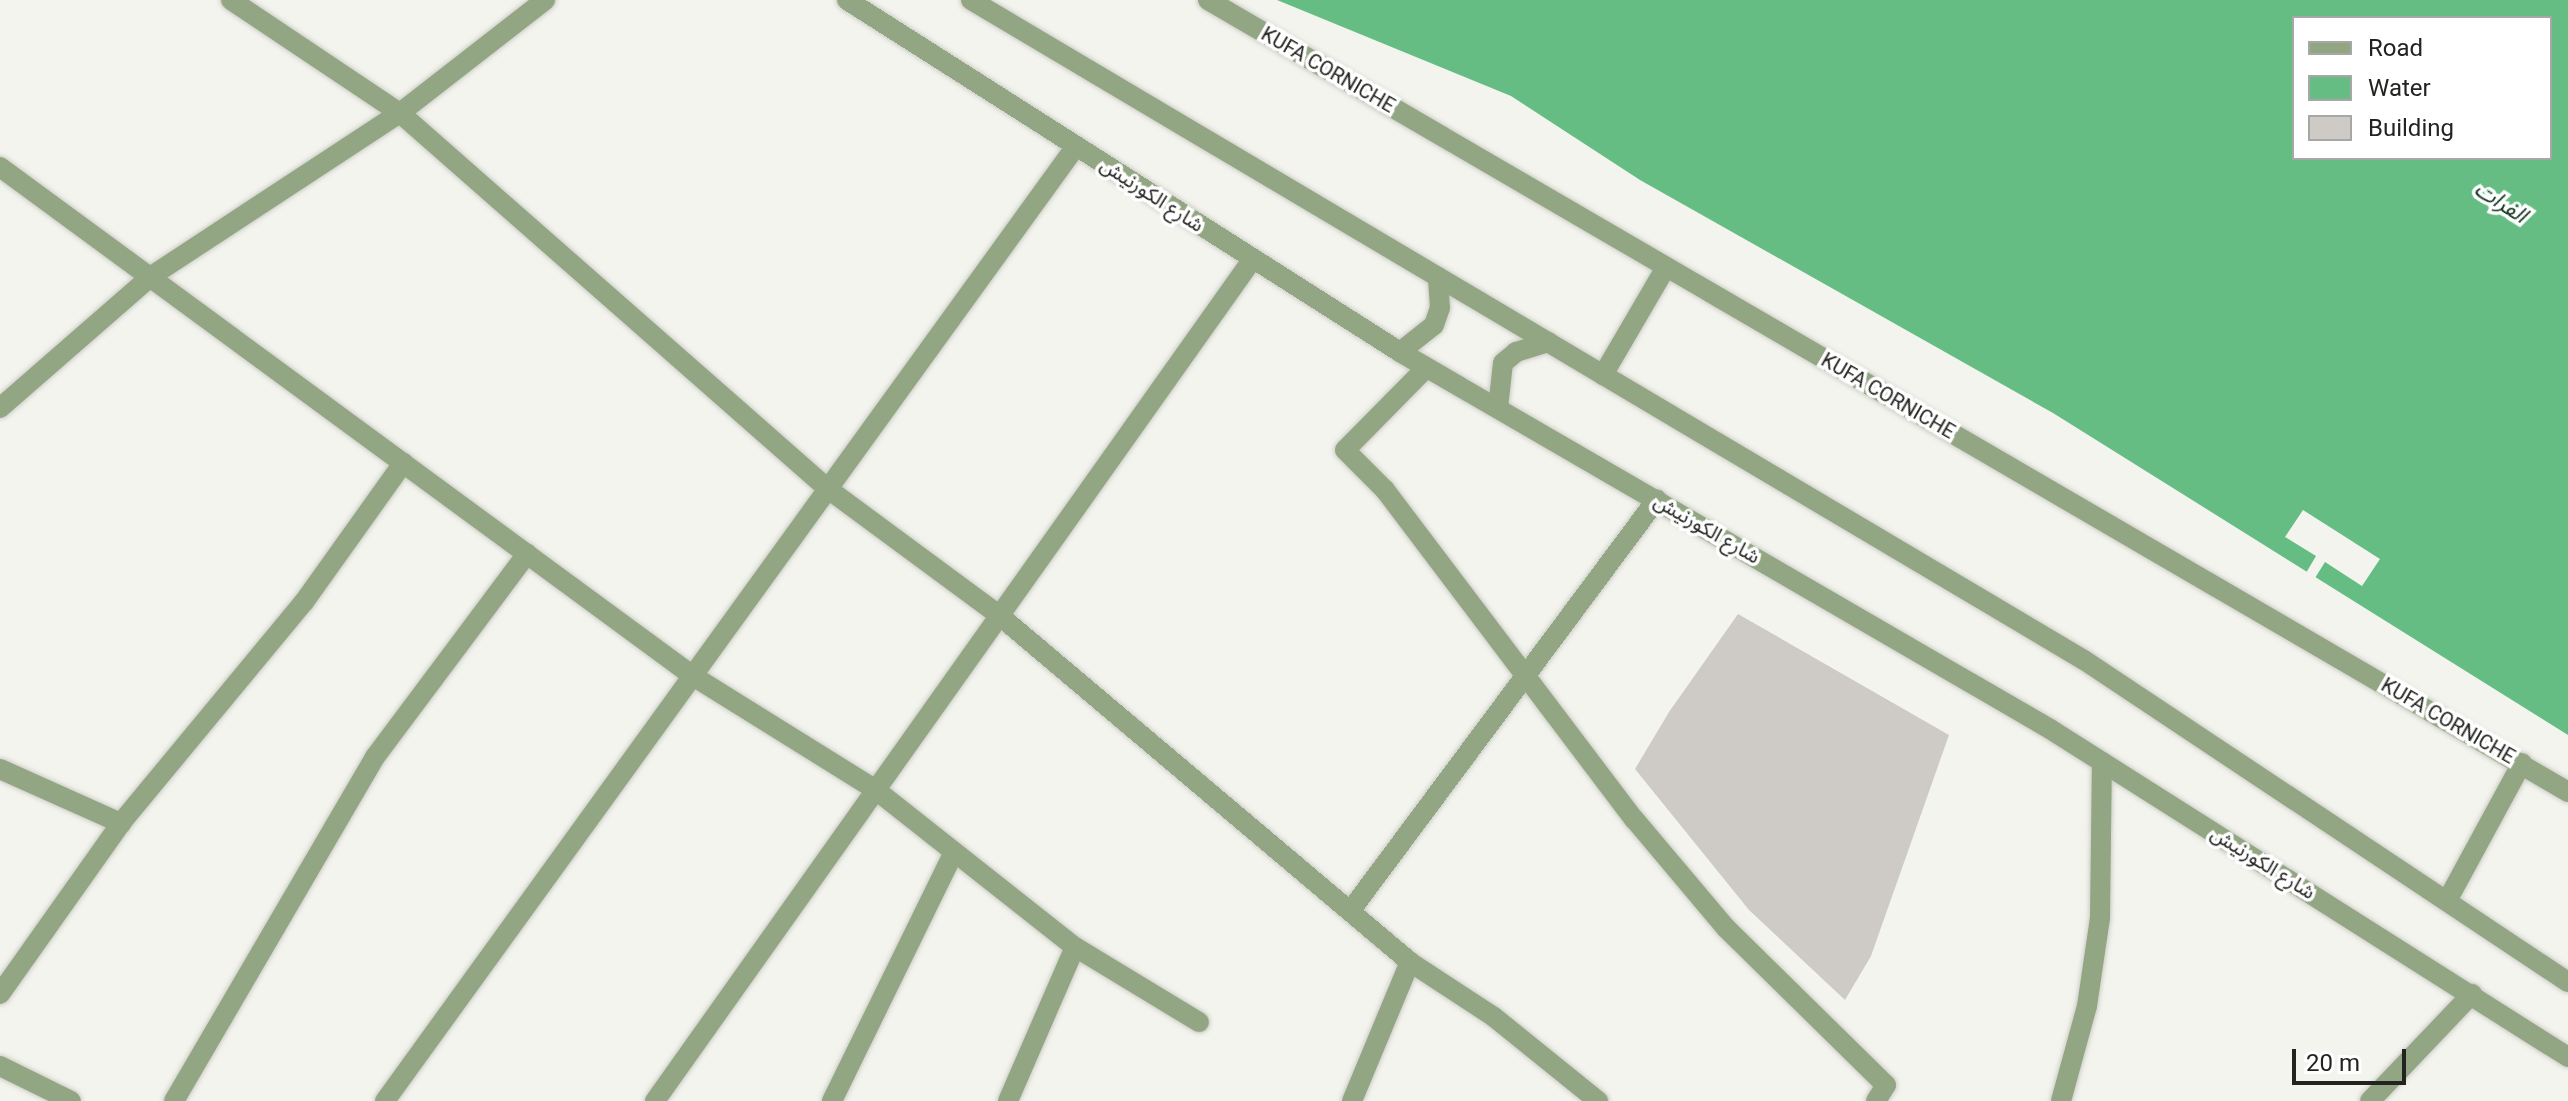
<!DOCTYPE html>
<meta charset="utf-8">
<style>
body{margin:0}
#map{position:relative;width:2568px;height:1101px;overflow:hidden;background:#f4f4ee;font-family:Roboto,"Noto Sans Arabic",sans-serif}
div>[style]{position:absolute}
[style*='--x']{left:calc(var(--x)*1px);top:calc(var(--y)*1px);width:calc(var(--w)*1px);rotate:calc(var(--a)*1deg)}
.water>*{inset:0;background:#65bd84}
.pier>*{inset:0;background:#f4f4ee}
.building>*{inset:0;background:#cecbc6}
.roads{filter:drop-shadow(0 0 2px #cecec9) drop-shadow(0 0 2px #cecec9)}
.pedestrian>*{height:20px;margin:-10px;padding:0 10px;transform-origin:10px;border-radius:10px;background:#93a683}
.minor>*{height:20px;margin:-10px;padding:0 10px;transform-origin:10px;border-radius:10px;background:#93a683}
.tertiary>*{height:20px;margin:-10px;padding:0 10px;transform-origin:10px;border-radius:10px;background:#93a683}
span{translate:-50% -50%;white-space:nowrap;text-align:center;line-height:1.15;-webkit-text-stroke:7px #fff;paint-order:stroke}
.street-label{font-size:20px;color:#232321}
.water-label{font-size:22px;color:#0f351e;font-style:italic}
.legend{position:absolute;left:2292px;top:16px;width:260px;height:144px;box-sizing:border-box;background:#fff;border:2px solid #a7a7a6;margin:0;padding:10px 14px;list-style:none;font-size:24px;color:#232321}
.legend li{display:flex;align-items:center;gap:16px;height:40px}
.legend b{width:40px;border:2px solid #a7a7a6}
.scale{position:absolute;left:2292px;top:1049px;width:114px;height:36px;box-sizing:border-box;border:4px solid #232321;border-top:0;padding-left:10px;font-size:24px;line-height:28px;white-space:nowrap;color:#232321;-webkit-text-stroke:6px #fff;paint-order:stroke}
</style>
<div id="map">
<div class="water">
<i style="clip-path:polygon(evenodd,1277px 0,2568px 0,2568px 735px,2053px 413px,1640px 180px,1511px 96px,1277px 0,2294px 18px,2550px 18px,2550px 158px,2294px 158px,2294px 18px)"></i>
</div>
<div class="pier">
<i style="clip-path:polygon(2303px 510px,2380px 559px,2362px 586px,2325px 562px,2315px 578px,2306px 573px,2316px 556px,2285px 537px)"></i>
</div>
<div class="building">
<i style="clip-path:polygon(1738px 614px,1949px 735px,1871px 956px,1845px 1000px,1749px 910px,1635px 769px,1669px 712px)"></i>
</div>
<div class="roads">
<div class="pedestrian">
<i style="--x:1208;--y:0;--w:1574;--a:30.21"></i>
<i style="--x:1603;--y:375;--w:125;--a:-59.7"></i>
<i style="--x:2447;--y:901;--w:157;--a:-61.5"></i>
</div>
<div class="minor">
<i style="--x:231;--y:0;--w:203;--a:33.8"></i>
<i style="--x:400;--y:113;--w:570;--a:41.3"></i>
<i style="--x:828;--y:489;--w:214;--a:36.4"></i>
<i style="--x:1000;--y:616;--w:536;--a:40.16"></i>
<i style="--x:1410;--y:962;--w:100;--a:33.2"></i>
<i style="--x:1494;--y:1017;--w:134;--a:38.9"></i>
<i style="--x:0;--y:167;--w:860;--a:36.3"></i>
<i style="--x:693;--y:676;--w:216;--a:31.9"></i>
<i style="--x:876;--y:790;--w:253;--a:38.3"></i>
<i style="--x:1075;--y:947;--w:145;--a:31.2"></i>
<i style="--x:1426;--y:368;--w:115;--a:134.6"></i>
<i style="--x:1345;--y:450;--w:57;--a:45"></i>
<i style="--x:1385;--y:490;--w:414;--a:52.9"></i>
<i style="--x:1635;--y:820;--w:141;--a:49.9"></i>
<i style="--x:1726;--y:928;--w:224;--a:44.5"></i>
<i style="--x:1886;--y:1085;--w:19;--a:122"></i>
<i style="--x:0;--y:408;--w:199;--a:-41.1"></i>
<i style="--x:150;--y:277;--w:299;--a:-33.3"></i>
<i style="--x:400;--y:113;--w:184;--a:-37.9"></i>
<i style="--x:0;--y:769;--w:133;--a:24.1"></i>
<i style="--x:1351;--y:910;--w:512;--a:-53.33"></i>
<i style="--x:0;--y:994;--w:209;--a:-54.7"></i>
<i style="--x:121;--y:823;--w:287;--a:-50.4"></i>
<i style="--x:304;--y:602;--w:171;--a:-54.5"></i>
<i style="--x:0;--y:1066;--w:79;--a:26.2"></i>
<i style="--x:174;--y:1101;--w:398;--a:-59.7"></i>
<i style="--x:375;--y:757;--w:254;--a:-53.2"></i>
<i style="--x:385;--y:1101;--w:1179;--a:-54.11"></i>
<i style="--x:655;--y:1101;--w:1031;--a:-54.63"></i>
<i style="--x:832;--y:1101;--w:277;--a:-63.9"></i>
<i style="--x:1008;--y:1101;--w:168;--a:-66.5"></i>
<i style="--x:1352;--y:1101;--w:151;--a:-67.4"></i>
<i style="--x:2061;--y:1101;--w:98;--a:-74.7"></i>
<i style="--x:2087;--y:1006;--w:89;--a:-81.6"></i>
<i style="--x:2100;--y:918;--w:156;--a:-89.3"></i>
<i style="--x:2370;--y:1101;--w:148;--a:-46.4"></i>
</div>
<div class="tertiary">
<i style="--x:847;--y:0;--w:656;--a:32.48"></i>
<i style="--x:1400;--y:352;--w:751;--a:30.11"></i>
<i style="--x:2050;--y:729;--w:613;--a:32.34"></i>
<i style="--x:971;--y:0;--w:1294;--a:30.67"></i>
<i style="--x:2084;--y:660;--w:581;--a:33.64"></i>
<i style="--x:1400;--y:352;--w:43;--a:-38.5"></i>
<i style="--x:1434;--y:325;--w:18;--a:-71"></i>
<i style="--x:1440;--y:308;--w:31;--a:-94"></i>
<i style="--x:1498;--y:408;--w:45;--a:-83.7"></i>
<i style="--x:1503;--y:363;--w:17;--a:-40"></i>
<i style="--x:1516;--y:352;--w:34;--a:-17"></i>
</div>
</div>
<div class="street-label">
<span style="left:1328px;top:70px;rotate:30deg">KUFA CORNICHE</span>
<span style="left:1152px;top:195px;rotate:33deg">شارع الكورنيش</span>
<span style="left:1888px;top:396px;rotate:30deg">KUFA CORNICHE</span>
<span style="left:1707px;top:529px;rotate:30deg">شارع الكورنيش</span>
<span style="left:2448px;top:721px;rotate:30deg">KUFA CORNICHE</span>
<span style="left:2263px;top:863px;rotate:32deg">شارع الكورنيش</span>
</div>
<div class="water-label">
<span style="left:2501px;top:202px;rotate:33deg">الفرات</span>
</div>
<ul class="legend">
<li><b style="height:10px;background:#93a683"></b>Road</li>
<li><b style="height:22px;background:#65bd84"></b>Water</li>
<li><b style="height:22px;background:#cecbc6"></b>Building</li>
</ul>
<div class="scale">20 m</div>
</div>
